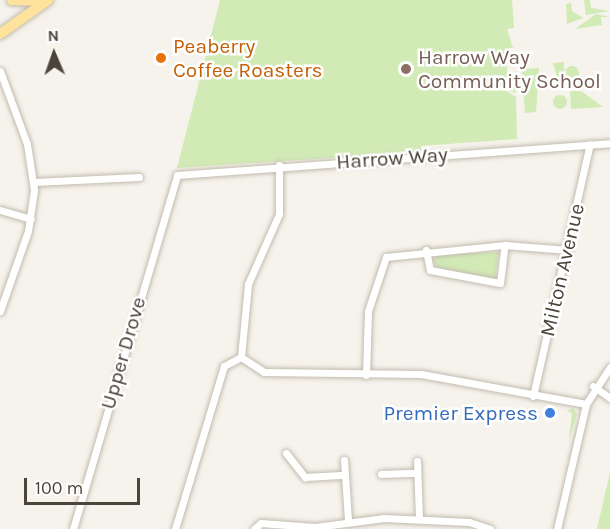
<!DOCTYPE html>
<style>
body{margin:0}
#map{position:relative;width:610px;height:529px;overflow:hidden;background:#f6f3ec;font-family:Karla,sans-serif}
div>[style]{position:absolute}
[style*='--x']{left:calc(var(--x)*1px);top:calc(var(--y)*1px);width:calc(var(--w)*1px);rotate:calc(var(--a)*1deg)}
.green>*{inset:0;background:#d2eab5}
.round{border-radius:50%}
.roads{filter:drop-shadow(0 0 2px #c2bbae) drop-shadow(0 0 2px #c2bbae)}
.street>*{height:7px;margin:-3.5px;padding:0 3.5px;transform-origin:3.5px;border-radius:3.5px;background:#fff}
.primary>*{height:10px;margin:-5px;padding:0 5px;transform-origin:5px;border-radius:5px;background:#ffe39c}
.dots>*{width:16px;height:16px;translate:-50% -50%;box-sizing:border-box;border:3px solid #fff;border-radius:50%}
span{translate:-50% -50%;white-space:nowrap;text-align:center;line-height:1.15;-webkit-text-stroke:5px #fff;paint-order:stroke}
.food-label{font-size:21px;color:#c56008}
.left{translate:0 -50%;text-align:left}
.education-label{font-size:21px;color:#785e54}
.street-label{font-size:21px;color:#4b4439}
.shop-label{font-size:21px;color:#366cbe}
.right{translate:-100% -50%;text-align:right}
.north{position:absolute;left:24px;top:24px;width:60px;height:60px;-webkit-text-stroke:4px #fff;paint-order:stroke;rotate:358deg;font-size:16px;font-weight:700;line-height:24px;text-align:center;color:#4b4439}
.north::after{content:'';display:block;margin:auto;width:21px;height:27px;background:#4b4439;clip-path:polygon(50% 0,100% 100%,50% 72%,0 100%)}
.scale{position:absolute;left:24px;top:478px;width:116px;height:27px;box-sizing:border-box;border:3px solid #4b4439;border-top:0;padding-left:8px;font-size:18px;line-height:21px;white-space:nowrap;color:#4b4439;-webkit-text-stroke:4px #fff;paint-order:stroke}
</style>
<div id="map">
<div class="green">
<i style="clip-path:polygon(220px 0,512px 0,514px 28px,507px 29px,513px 48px,506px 49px,508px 87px,515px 87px,516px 93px,503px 89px,516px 97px,517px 139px,421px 146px,421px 152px,177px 168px)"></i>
<i style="clip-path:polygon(584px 0,590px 0,591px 8px,609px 11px,586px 15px)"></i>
<i style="clip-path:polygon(571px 3px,572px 11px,583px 18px,567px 24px,566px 4px)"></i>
<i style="clip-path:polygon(596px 14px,610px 17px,601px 17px,602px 25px,575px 29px)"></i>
<i style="clip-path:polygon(564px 62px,565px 84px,559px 84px,553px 63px)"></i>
<i class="round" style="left:565px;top:66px;width:14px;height:14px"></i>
<i style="clip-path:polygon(539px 68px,536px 112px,525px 113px,522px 69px)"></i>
<i style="clip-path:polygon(570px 91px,581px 91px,603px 107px,571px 109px)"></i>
<i class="round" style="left:553px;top:95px;width:14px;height:14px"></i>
<i style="clip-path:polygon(499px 252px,495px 279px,439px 269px,433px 261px,438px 255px)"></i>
<i style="clip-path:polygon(573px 408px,577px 414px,569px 440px,572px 413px,567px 411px)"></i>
<i style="clip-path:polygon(610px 472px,610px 529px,597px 529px)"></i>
</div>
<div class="roads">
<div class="street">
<i style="--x:0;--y:71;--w:78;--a:69.7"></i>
<i style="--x:27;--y:144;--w:47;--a:81.3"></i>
<i style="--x:34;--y:190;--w:41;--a:98.3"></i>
<i style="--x:28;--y:231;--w:85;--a:109.3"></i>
<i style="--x:34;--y:182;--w:105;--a:-2.7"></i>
<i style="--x:0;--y:210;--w:32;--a:16"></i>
<i style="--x:426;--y:250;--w:20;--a:79"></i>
<i style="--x:430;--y:270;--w:71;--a:10.5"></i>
<i style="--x:500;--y:283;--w:38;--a:-83"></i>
<i style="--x:241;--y:357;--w:27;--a:33"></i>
<i style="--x:264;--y:372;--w:157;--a:0.7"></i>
<i style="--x:421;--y:374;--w:168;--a:10.3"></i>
<i style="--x:366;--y:375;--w:64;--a:-88.2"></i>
<i style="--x:368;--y:311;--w:57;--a:-71.6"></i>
<i style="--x:386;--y:257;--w:120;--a:-5.8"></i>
<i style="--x:505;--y:245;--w:63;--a:4.5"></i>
<i style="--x:593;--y:386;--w:21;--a:35"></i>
<i style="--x:533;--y:396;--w:258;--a:-77.3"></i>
<i style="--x:286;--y:453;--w:31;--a:52"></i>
<i style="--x:305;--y:477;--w:36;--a:-3"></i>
<i style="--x:344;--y:460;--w:61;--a:86.2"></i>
<i style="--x:417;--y:461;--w:58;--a:88"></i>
<i style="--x:381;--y:474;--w:36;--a:-2"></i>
<i style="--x:73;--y:529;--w:369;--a:-73.6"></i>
<i style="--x:177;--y:175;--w:434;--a:-4.2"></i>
<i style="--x:175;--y:529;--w:170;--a:-73.3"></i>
<i style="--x:224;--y:366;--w:19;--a:-28"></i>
<i style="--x:241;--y:357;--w:73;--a:-84.5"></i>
<i style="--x:248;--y:284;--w:77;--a:-66.1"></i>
<i style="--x:279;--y:214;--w:49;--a:-90"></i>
<i style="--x:254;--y:529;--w:9;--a:-41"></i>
<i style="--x:261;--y:523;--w:54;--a:4.2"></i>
<i style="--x:315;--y:527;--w:70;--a:-7.4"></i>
<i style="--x:384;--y:518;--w:85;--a:2.7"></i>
<i style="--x:469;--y:522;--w:22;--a:18"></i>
<i style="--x:557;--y:529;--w:128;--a:-76.9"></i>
<i style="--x:586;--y:404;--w:44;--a:-57"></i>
</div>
<div class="primary">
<i style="--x:12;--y:0;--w:29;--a:2"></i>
<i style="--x:0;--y:34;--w:59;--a:-35.3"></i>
</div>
</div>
<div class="dots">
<i style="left:161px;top:58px;background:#e8710a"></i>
<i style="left:406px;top:69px;background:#8d6e63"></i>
<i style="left:550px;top:413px;background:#3f7fe0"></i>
</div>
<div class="food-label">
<span class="left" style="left:173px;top:58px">Peaberry<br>Coffee Roasters</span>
</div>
<div class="education-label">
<span class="left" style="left:418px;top:69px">Harrow Way<br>Community School</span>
</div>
<div class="street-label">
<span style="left:392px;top:158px;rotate:-4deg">Harrow Way</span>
<span style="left:562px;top:270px;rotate:-77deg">Milton Avenue</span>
<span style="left:123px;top:353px;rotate:-74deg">Upper Drove</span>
</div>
<div class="shop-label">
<span class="right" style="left:538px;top:413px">Premier Express</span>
</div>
<div class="north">N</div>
<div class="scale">100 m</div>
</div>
